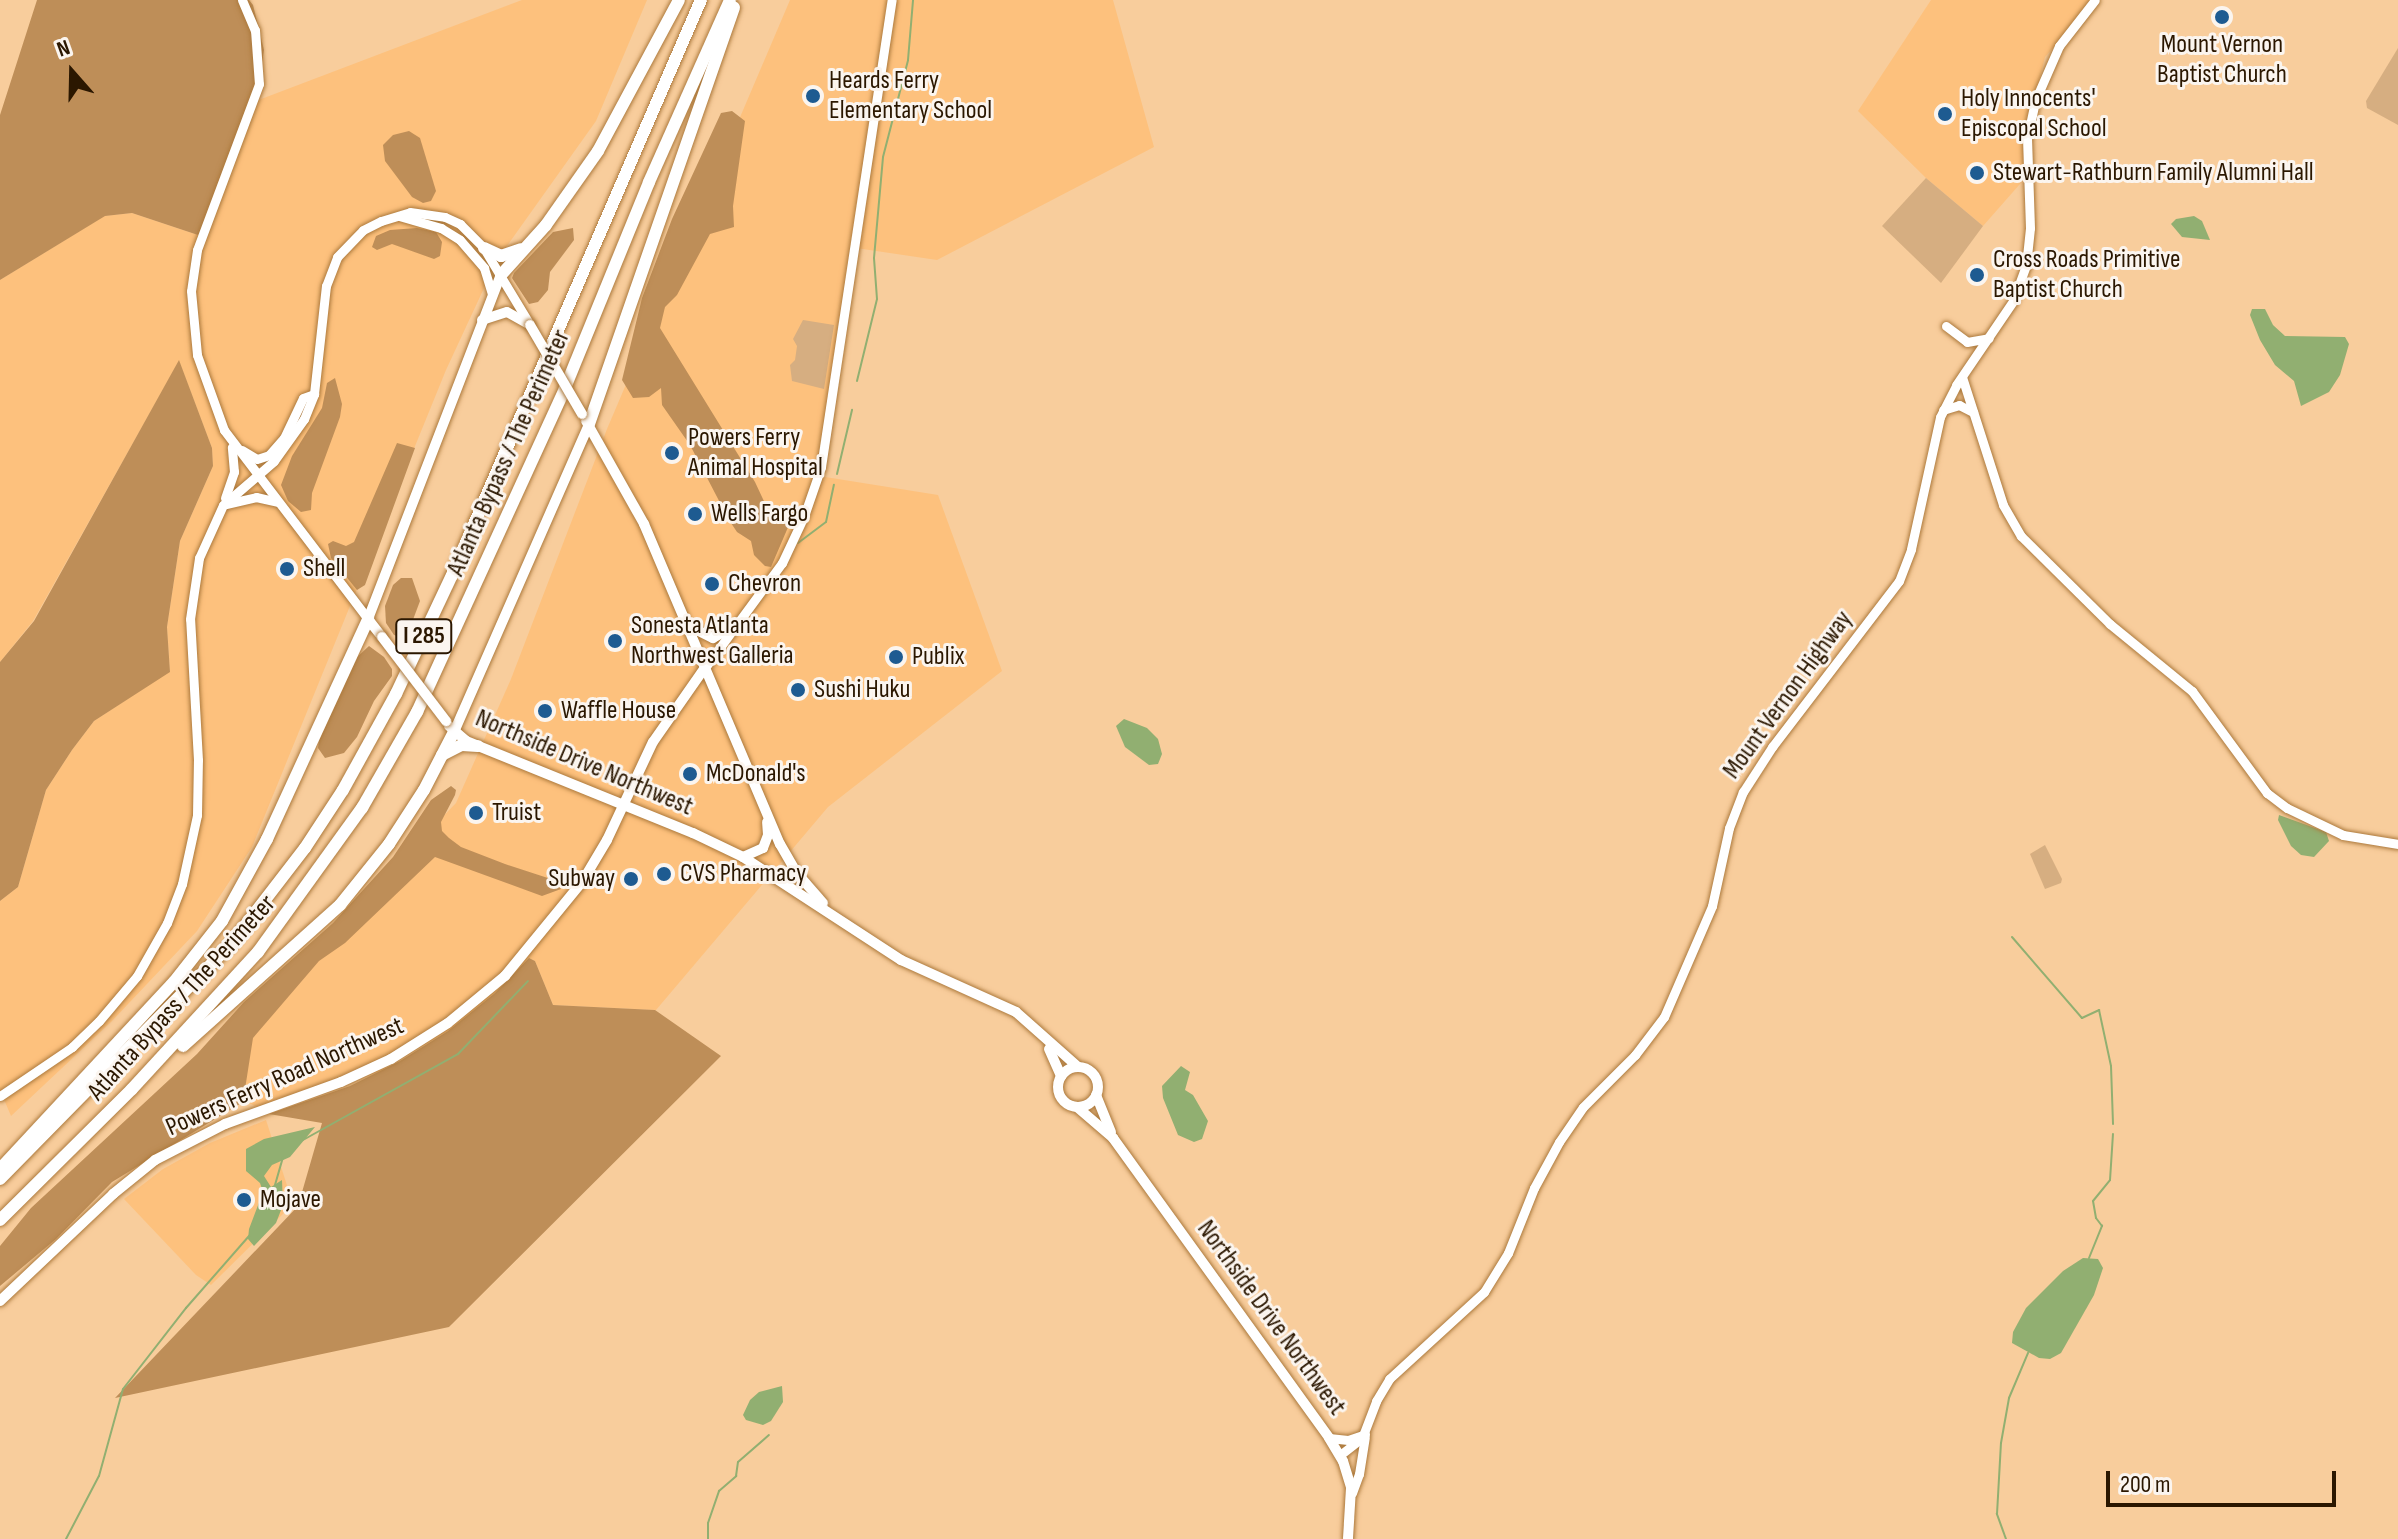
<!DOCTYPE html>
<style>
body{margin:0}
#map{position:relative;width:2398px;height:1539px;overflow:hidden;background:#f8cd9c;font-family:"Sofia Sans Condensed",sans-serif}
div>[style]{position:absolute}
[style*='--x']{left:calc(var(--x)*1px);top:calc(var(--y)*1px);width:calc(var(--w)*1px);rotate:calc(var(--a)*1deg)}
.built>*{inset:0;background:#fdc17d}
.green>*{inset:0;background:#d6ae81}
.forest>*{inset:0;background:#be8e58}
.water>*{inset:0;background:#91af71}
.stream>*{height:2px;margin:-1px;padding:0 1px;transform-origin:1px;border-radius:1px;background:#91af71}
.roads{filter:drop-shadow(0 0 2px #ac793c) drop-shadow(0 0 2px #ac793c)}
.tertiary>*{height:9px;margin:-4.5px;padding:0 4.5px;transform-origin:4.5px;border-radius:4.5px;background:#fff}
.secondary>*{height:10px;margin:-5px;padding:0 5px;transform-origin:5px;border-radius:5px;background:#fff}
.secondary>.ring{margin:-5px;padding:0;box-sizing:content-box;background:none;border:10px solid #fff;border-radius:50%}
.motorway>*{height:12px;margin:-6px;padding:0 6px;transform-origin:6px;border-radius:6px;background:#fff}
.bridges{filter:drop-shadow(0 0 2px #ac793c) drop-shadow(0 0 2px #ac793c)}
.secondary-bridge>*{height:10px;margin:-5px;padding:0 5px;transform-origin:5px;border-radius:5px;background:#fff}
.dots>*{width:22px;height:22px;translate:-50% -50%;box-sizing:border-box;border:4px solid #fbf5ef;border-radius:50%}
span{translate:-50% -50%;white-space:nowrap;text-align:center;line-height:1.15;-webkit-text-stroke:6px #fbf5ef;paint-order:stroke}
.shield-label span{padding:2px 6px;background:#fbf5ef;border:2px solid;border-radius:6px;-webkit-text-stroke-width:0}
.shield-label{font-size:24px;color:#2b1700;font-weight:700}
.poi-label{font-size:26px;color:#2b1700}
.left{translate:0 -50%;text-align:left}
.right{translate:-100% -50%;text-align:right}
.street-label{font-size:26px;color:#2b1700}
.north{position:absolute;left:32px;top:32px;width:80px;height:80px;-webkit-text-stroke:6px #fbf5ef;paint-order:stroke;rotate:340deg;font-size:22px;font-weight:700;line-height:32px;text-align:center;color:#2b1700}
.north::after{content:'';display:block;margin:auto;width:28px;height:36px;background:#2b1700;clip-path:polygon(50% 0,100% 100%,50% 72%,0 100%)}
.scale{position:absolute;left:2106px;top:1471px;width:230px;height:36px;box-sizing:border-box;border:4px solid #2b1700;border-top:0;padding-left:10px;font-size:24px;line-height:28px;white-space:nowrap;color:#2b1700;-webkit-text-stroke:6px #fbf5ef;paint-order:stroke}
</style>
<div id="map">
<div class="built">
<i style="clip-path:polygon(522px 0,647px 0,596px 121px,497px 260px,446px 370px,252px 847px,197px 931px,112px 1021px,11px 1116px,0 1090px,0 901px,18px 887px,46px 790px,72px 750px,94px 721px,170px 671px,167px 627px,180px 541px,213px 466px,212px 448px,179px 361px,33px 621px,0 662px,0 280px,104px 216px,132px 213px,198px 235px,256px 101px)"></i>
<i style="clip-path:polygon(790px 0,1113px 0,1154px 147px,937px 260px,856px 248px,819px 476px,938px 495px,1002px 671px,828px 807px,656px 1010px,553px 1005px,535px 961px,529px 958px,495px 993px,448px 1031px,380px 1071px,269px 1114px,246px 1101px,230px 1108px,230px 1037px,456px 803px,511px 679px,607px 429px)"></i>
<i style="clip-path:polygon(1931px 0,2095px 0,2045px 57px,2030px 116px,2027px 176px,1983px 226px,1926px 178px,1858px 111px)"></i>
<i style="clip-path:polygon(266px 1120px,293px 1204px,211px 1285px,196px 1275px,124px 1199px,163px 1169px,210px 1143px)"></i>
</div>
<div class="green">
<i style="clip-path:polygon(2398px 48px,2398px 125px,2367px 108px,2366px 101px)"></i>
<i style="clip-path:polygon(1926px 178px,1983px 226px,1941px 283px,1882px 226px)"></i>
<i style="clip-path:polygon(803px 320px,834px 325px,824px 389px,792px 381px,790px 365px,795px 360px,797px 346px,793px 339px)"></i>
<i style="clip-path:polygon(2045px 845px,2062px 879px,2061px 883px,2045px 889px,2030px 854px)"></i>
</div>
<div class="forest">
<i style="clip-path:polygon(37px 0,249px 0,253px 5px,264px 50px,256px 101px,235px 162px,198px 235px,132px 213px,105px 216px,0 280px,0 115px)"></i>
<i style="clip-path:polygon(732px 111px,745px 121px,733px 206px,734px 227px,710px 234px,677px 295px,665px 307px,660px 328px,755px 482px,770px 514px,787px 512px,792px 518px,771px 567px,765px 566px,754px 555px,751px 541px,737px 532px,729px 520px,690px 445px,662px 405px,661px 388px,649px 397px,633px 398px,622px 380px,642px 298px,672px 219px,721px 113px)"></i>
<i style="clip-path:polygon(409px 131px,420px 138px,436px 191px,431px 201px,423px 203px,412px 197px,385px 161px,383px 145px,393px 135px)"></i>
<i style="clip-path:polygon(417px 228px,436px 232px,442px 242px,440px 256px,434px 259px,392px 244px,377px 250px,372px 247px,376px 236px,390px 230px)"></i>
<i style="clip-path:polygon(573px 228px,574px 240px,550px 272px,548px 290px,538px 302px,529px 304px,512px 278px,514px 273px,553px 232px)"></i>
<i style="clip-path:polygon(179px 360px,212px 448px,213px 466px,180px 541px,167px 627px,170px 672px,94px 721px,72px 750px,46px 790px,18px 887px,0 901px,0 662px,34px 621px)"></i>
<i style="clip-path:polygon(335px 378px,342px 404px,340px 417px,312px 493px,311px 510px,301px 512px,288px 501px,281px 485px,292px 456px,322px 408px,327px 383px)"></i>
<i style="clip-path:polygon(397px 443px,415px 448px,365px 585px,357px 590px,331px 558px,328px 544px,333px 541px,346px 546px,354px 542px)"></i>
<i style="clip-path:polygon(401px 578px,412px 578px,420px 601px,408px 633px,400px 637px,394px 635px,386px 623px,385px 606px,393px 585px)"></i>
<i style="clip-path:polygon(369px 646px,384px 657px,392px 669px,392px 676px,374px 701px,357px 737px,344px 753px,325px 758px,318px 748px,319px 740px,356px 658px)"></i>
<i style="clip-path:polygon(451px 786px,456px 790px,455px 795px,441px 822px,442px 831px,449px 838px,461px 847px,505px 864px,557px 881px,561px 889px,542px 896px,435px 857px,345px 943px,319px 961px,253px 1038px,243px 1102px,112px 1182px,56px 1239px,0 1286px,0 1246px,31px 1208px,197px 1054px,244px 1002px,333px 923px,393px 857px,431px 800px)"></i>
<i style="clip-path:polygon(529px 958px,535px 961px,553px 1005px,655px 1010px,721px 1056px,449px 1327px,115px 1398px,298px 1206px,322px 1123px,269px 1114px,350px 1086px,400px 1061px,448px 1031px,495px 993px)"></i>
</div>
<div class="water">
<i style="clip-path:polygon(2194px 216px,2202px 221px,2210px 240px,2182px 237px,2171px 224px,2176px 219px)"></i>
<i style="clip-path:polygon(2252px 309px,2265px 309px,2273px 325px,2285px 336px,2345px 337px,2349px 344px,2340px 375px,2329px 392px,2301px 406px,2294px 381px,2275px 365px,2260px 340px,2250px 315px)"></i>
<i style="clip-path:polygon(1124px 719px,1147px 728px,1158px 739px,1162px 754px,1158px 764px,1149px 765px,1125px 747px,1116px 726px)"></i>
<i style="clip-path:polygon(2279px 815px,2326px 832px,2329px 841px,2314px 857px,2301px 855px,2291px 846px,2278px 820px)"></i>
<i style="clip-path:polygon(1181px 1066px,1190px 1072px,1185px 1090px,1193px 1095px,1208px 1121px,1202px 1139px,1194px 1142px,1178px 1135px,1163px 1098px,1162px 1086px)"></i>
<i style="clip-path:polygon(315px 1127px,290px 1157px,272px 1165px,264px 1176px,271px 1187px,282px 1180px,283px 1205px,276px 1223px,254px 1246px,248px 1239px,249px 1229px,263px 1192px,260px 1183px,246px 1171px,246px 1149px,264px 1139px)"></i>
<i style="clip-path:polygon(2083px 1258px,2098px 1259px,2103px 1268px,2094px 1295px,2061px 1353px,2050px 1359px,2039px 1358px,2012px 1343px,2013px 1332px,2026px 1308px,2063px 1271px)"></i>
<i style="clip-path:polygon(782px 1386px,783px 1402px,771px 1421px,763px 1425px,746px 1420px,743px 1415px,750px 1400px,759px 1392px)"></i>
</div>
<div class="stream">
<i style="--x:857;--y:381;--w:84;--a:-76.3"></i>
<i style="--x:877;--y:299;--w:41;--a:-94.2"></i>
<i style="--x:874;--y:258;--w:101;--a:-84.9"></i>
<i style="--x:883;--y:157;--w:100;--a:-75.5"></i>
<i style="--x:908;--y:60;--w:60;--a:-85.2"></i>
<i style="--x:837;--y:474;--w:66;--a:-76.8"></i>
<i style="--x:798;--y:543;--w:35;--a:-37"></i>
<i style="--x:826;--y:522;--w:38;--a:-78"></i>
<i style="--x:2012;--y:937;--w:107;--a:49.2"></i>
<i style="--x:2082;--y:1018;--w:19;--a:-25"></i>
<i style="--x:2099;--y:1010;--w:57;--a:77.9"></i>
<i style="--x:2111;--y:1066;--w:58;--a:88"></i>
<i style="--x:303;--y:1140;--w:177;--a:-29"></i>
<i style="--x:458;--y:1054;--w:101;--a:-46.2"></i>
<i style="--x:275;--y:1185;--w:29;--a:-74"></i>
<i style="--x:2089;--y:1258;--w:35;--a:-68"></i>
<i style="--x:2102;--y:1226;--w:10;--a:-127"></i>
<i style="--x:2096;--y:1218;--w:17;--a:-100"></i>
<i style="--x:2093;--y:1201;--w:27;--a:-51"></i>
<i style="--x:2110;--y:1180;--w:46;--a:-86.3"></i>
<i style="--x:66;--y:1539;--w:71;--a:-62.4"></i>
<i style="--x:99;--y:1476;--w:90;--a:-74.6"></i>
<i style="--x:123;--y:1389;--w:103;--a:-52.1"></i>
<i style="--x:186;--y:1308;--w:96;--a:-48.8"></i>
<i style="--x:708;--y:1539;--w:16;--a:-90"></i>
<i style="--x:708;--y:1523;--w:34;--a:-71"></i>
<i style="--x:719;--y:1491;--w:23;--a:-41"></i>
<i style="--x:736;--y:1476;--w:14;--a:-82"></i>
<i style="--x:738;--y:1462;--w:41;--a:-41.1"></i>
<i style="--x:2006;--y:1539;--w:27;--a:-110"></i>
<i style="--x:1997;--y:1514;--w:71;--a:-86.8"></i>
<i style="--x:2001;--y:1443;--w:46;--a:-79.9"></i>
<i style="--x:2009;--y:1398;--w:49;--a:-67.1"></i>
</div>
<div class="roads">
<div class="tertiary">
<i style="--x:242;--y:0;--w:33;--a:67"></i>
<i style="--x:255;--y:30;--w:54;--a:85.8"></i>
<i style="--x:259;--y:84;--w:177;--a:110.5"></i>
<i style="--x:197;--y:250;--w:41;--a:98.3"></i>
<i style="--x:191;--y:291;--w:64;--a:84.6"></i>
<i style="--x:197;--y:355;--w:80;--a:70.2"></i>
<i style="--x:224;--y:430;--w:238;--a:52.7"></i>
<i style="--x:399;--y:216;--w:44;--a:15.9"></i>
<i style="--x:441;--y:228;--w:22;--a:32"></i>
<i style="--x:460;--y:240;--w:37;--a:49"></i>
<i style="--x:484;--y:268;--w:28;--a:73"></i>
<i style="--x:1946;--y:326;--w:26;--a:37"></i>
<i style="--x:1967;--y:342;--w:22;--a:-10"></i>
<i style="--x:1962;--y:377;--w:134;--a:72.2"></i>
<i style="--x:2003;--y:505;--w:36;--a:60"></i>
<i style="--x:2021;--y:536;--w:125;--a:44.7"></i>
<i style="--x:2110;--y:624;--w:106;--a:39.3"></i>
<i style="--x:2192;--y:691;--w:127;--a:53.7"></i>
<i style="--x:2267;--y:793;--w:25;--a:37"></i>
<i style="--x:2287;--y:808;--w:62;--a:25.7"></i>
<i style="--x:2343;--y:835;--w:56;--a:9.3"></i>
<i style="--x:1943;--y:410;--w:17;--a:-17"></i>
<i style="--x:1959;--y:405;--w:16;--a:27"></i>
<i style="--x:242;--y:450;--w:17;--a:31"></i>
<i style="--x:257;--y:459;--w:13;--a:-18"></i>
<i style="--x:269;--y:455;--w:23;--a:-49"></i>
<i style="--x:284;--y:438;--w:44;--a:-64.6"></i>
<i style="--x:303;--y:398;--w:12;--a:-20"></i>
<i style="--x:225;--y:498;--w:28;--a:-71"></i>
<i style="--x:234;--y:472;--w:25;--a:-95"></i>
<i style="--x:226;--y:504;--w:31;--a:-13"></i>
<i style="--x:256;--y:497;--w:22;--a:13"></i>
<i style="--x:704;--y:669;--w:132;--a:-53.7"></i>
<i style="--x:782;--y:563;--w:52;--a:-64.9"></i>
<i style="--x:804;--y:516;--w:52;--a:-70.9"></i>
<i style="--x:821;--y:467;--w:472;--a:-81.4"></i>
<i style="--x:0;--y:1096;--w:87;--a:-34.2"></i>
<i style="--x:72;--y:1047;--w:37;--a:-44"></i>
<i style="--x:99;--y:1021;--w:59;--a:-49.8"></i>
<i style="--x:137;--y:976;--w:61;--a:-60.5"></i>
<i style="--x:167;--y:923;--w:42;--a:-69"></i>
<i style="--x:182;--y:884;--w:71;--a:-77.7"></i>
<i style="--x:197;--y:815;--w:55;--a:-89"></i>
<i style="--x:198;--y:760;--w:141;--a:-93.2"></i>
<i style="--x:190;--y:619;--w:62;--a:-81.6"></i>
<i style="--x:199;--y:558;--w:58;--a:-65.6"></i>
<i style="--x:223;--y:505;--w:67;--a:-40.8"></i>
<i style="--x:274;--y:461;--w:52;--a:-54.5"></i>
<i style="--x:304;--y:419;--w:27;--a:-68"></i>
<i style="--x:314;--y:394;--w:109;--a:-83.7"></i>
<i style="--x:326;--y:286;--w:31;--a:-69"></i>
<i style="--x:337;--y:257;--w:37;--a:-46"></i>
<i style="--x:363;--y:230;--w:20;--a:-27"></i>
<i style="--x:381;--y:221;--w:30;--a:-17"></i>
<i style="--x:410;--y:212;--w:35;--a:8"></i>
<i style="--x:445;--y:217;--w:17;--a:25"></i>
<i style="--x:460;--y:224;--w:33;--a:45"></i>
<i style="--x:483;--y:247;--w:91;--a:58.9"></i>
<i style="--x:1329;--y:1438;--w:19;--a:6"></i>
<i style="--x:1348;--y:1440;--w:18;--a:-19"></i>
<i style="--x:1340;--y:1455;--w:28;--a:-38"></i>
<i style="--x:1362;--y:1438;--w:40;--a:-69"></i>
<i style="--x:1376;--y:1401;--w:26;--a:-59"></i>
<i style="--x:1389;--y:1379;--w:129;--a:-42.5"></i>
<i style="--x:1484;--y:1292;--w:46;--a:-58.4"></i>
<i style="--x:1508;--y:1253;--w:70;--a:-68.2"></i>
<i style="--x:1534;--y:1188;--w:52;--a:-61.5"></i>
<i style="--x:1559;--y:1142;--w:42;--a:-55.6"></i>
<i style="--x:1583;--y:1107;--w:74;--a:-45"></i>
<i style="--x:1635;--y:1055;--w:48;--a:-52.7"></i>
<i style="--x:1664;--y:1017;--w:121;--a:-66.6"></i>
<i style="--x:1712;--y:906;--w:80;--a:-77.7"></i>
<i style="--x:1729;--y:828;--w:39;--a:-69"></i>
<i style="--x:1743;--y:792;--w:54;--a:-57.2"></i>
<i style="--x:1772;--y:747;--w:209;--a:-52.6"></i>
<i style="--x:1899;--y:581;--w:34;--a:-69"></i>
<i style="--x:1911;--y:549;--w:135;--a:-77.6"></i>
<i style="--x:1940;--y:417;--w:36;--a:-63"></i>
<i style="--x:1956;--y:385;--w:102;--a:-55.8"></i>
<i style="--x:2013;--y:301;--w:37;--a:-70"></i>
<i style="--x:2026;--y:266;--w:38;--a:-84"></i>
<i style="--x:2030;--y:228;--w:89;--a:-91.9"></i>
<i style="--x:2027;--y:139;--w:39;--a:-78"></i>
<i style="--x:2035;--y:101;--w:60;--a:-66.4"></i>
<i style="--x:2059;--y:46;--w:58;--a:-52"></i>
<i style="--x:1352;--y:1493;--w:20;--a:-70"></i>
<i style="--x:1359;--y:1474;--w:37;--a:-81"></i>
</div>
<div class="secondary">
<i style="--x:482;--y:320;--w:26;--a:-18"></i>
<i style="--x:507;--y:312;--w:26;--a:29"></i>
<i style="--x:586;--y:421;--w:118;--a:60.6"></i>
<i style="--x:644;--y:524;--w:348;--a:67"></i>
<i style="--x:780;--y:844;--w:32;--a:60"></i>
<i style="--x:796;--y:872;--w:41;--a:48.9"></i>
<i style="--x:687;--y:625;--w:29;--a:27"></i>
<i style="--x:713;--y:638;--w:29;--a:-29"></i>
<i style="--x:382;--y:637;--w:23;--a:-128"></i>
<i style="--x:368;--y:619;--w:369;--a:-68.9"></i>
<i style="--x:449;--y:726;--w:23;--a:41"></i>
<i style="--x:466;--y:741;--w:245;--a:22.1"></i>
<i style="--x:693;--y:833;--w:55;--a:25.6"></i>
<i style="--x:743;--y:857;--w:189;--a:33.1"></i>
<i style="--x:901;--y:960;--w:126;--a:24.3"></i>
<i style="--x:1016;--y:1012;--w:83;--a:41.6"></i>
<i style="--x:454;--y:732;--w:336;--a:-66.3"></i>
<i style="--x:743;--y:857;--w:22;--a:-24"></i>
<i style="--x:763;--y:848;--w:14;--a:-69"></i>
<i style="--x:768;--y:835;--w:13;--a:-94"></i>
<i style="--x:1049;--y:1049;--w:30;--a:66"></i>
<i class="ring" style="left:1058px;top:1067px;width:30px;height:30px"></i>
<i style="--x:1096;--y:1095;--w:40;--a:68"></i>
<i style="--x:1077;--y:1107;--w:48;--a:40.7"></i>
<i style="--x:1113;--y:1138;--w:370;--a:54.2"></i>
<i style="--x:1329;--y:1438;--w:27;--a:59"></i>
<i style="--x:1343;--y:1461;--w:28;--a:73"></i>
<i style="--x:1351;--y:1488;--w:51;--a:93.4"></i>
<i style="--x:0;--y:1301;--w:156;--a:-43.4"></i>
<i style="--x:113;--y:1194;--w:54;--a:-39"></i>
<i style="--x:155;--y:1160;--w:79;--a:-27.2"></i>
<i style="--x:225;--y:1124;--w:123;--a:-19.9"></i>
<i style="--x:341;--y:1082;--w:55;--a:-24.7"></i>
<i style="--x:391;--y:1059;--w:67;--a:-32.3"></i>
<i style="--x:448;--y:1023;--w:74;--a:-39.5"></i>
<i style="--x:505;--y:976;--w:122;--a:-50.7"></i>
<i style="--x:582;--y:882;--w:49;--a:-59.2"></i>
<i style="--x:607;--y:840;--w:108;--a:-64.9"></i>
<i style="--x:653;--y:742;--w:89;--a:-55.1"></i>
</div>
<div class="motorway">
<i style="--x:484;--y:248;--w:19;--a:25"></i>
<i style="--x:501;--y:256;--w:21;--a:-19"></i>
<i style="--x:501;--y:275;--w:67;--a:-48"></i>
<i style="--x:546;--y:225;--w:90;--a:-54.9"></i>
<i style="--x:598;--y:151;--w:171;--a:-61.8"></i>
<i style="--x:589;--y:424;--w:441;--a:-70.8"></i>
<i style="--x:442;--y:755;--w:22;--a:-27"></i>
<i style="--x:462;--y:745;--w:16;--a:4"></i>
<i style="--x:183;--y:1046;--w:211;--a:-41.9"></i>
<i style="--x:340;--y:905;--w:78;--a:-51.2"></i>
<i style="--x:389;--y:844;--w:64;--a:-57.1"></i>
<i style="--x:424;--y:790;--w:65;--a:-62.7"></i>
<i style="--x:0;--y:1169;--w:255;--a:-47.1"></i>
<i style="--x:174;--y:982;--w:78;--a:-51.8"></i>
<i style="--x:222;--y:921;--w:94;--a:-61.2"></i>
<i style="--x:267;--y:839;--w:242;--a:-65.3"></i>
<i style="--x:0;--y:1179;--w:330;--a:-45.5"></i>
<i style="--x:231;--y:944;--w:121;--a:-52.4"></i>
<i style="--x:305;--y:848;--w:69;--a:-56.8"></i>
<i style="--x:343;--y:790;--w:110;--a:-61.1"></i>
<i style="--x:396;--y:694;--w:132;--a:-64.8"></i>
<i style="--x:452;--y:575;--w:627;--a:-66.59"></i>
<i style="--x:0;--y:1220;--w:186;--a:-44.8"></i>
<i style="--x:132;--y:1089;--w:186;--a:-47.4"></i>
<i style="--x:258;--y:952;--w:178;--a:-54.2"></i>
<i style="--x:362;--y:808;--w:111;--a:-60.2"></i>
<i style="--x:417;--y:712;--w:356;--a:-65.4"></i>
<i style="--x:565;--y:388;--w:222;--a:-67.8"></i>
<i style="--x:649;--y:182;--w:199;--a:-66"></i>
</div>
</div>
<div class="bridges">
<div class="secondary-bridge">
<i style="--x:530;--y:325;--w:103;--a:59.7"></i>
<i style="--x:382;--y:637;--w:106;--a:52.7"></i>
</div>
</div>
<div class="dots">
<i style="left:2222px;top:17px;background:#1e5b91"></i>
<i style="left:813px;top:96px;background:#1e5b91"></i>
<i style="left:1945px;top:114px;background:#1e5b91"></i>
<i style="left:1977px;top:173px;background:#1e5b91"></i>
<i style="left:1977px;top:275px;background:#1e5b91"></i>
<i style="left:672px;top:453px;background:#1e5b91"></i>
<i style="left:695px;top:514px;background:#1e5b91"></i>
<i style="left:287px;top:569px;background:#1e5b91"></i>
<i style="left:712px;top:584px;background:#1e5b91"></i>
<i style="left:615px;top:641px;background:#1e5b91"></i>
<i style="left:896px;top:657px;background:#1e5b91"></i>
<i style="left:798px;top:690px;background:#1e5b91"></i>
<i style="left:545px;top:711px;background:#1e5b91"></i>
<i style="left:690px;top:774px;background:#1e5b91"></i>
<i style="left:476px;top:813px;background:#1e5b91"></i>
<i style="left:664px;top:874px;background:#1e5b91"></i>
<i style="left:631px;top:879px;background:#1e5b91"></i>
<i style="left:244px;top:1200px;background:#1e5b91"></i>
</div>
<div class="shield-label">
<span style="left:424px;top:636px">I 285</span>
</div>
<div class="poi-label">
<span style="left:2222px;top:60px">Mount Vernon<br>Baptist Church</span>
<span class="left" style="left:829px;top:96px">Heards Ferry<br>Elementary School</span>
<span class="left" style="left:1961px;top:114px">Holy Innocents'<br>Episcopal School</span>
<span class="left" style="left:1993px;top:173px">Stewart-Rathburn Family Alumni Hall</span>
<span class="left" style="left:1993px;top:275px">Cross Roads Primitive<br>Baptist Church</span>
<span class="left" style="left:688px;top:453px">Powers Ferry<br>Animal Hospital</span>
<span class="left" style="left:711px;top:514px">Wells Fargo</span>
<span class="left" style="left:303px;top:569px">Shell</span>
<span class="left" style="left:728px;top:584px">Chevron</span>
<span class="left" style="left:631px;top:641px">Sonesta Atlanta<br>Northwest Galleria</span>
<span class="left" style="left:912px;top:657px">Publix</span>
<span class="left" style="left:814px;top:690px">Sushi Huku</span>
<span class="left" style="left:561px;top:711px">Waffle House</span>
<span class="left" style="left:706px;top:774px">McDonald's</span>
<span class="left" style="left:492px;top:813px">Truist</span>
<span class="left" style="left:680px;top:874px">CVS Pharmacy</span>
<span class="right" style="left:615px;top:879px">Subway</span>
<span class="left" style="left:260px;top:1200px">Mojave</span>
</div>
<div class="street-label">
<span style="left:509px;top:453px;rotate:-66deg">Atlanta Bypass / The Perimeter</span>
<span style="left:1788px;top:695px;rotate:-54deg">Mount Vernon Highway</span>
<span style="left:584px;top:763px;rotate:23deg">Northside Drive Northwest</span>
<span style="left:182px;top:998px;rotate:-48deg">Atlanta Bypass / The Perimeter</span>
<span style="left:285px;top:1077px;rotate:-24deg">Powers Ferry Road Northwest</span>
<span style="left:1271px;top:1318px;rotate:54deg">Northside Drive Northwest</span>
</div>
<div class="north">N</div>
<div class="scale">200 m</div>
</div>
